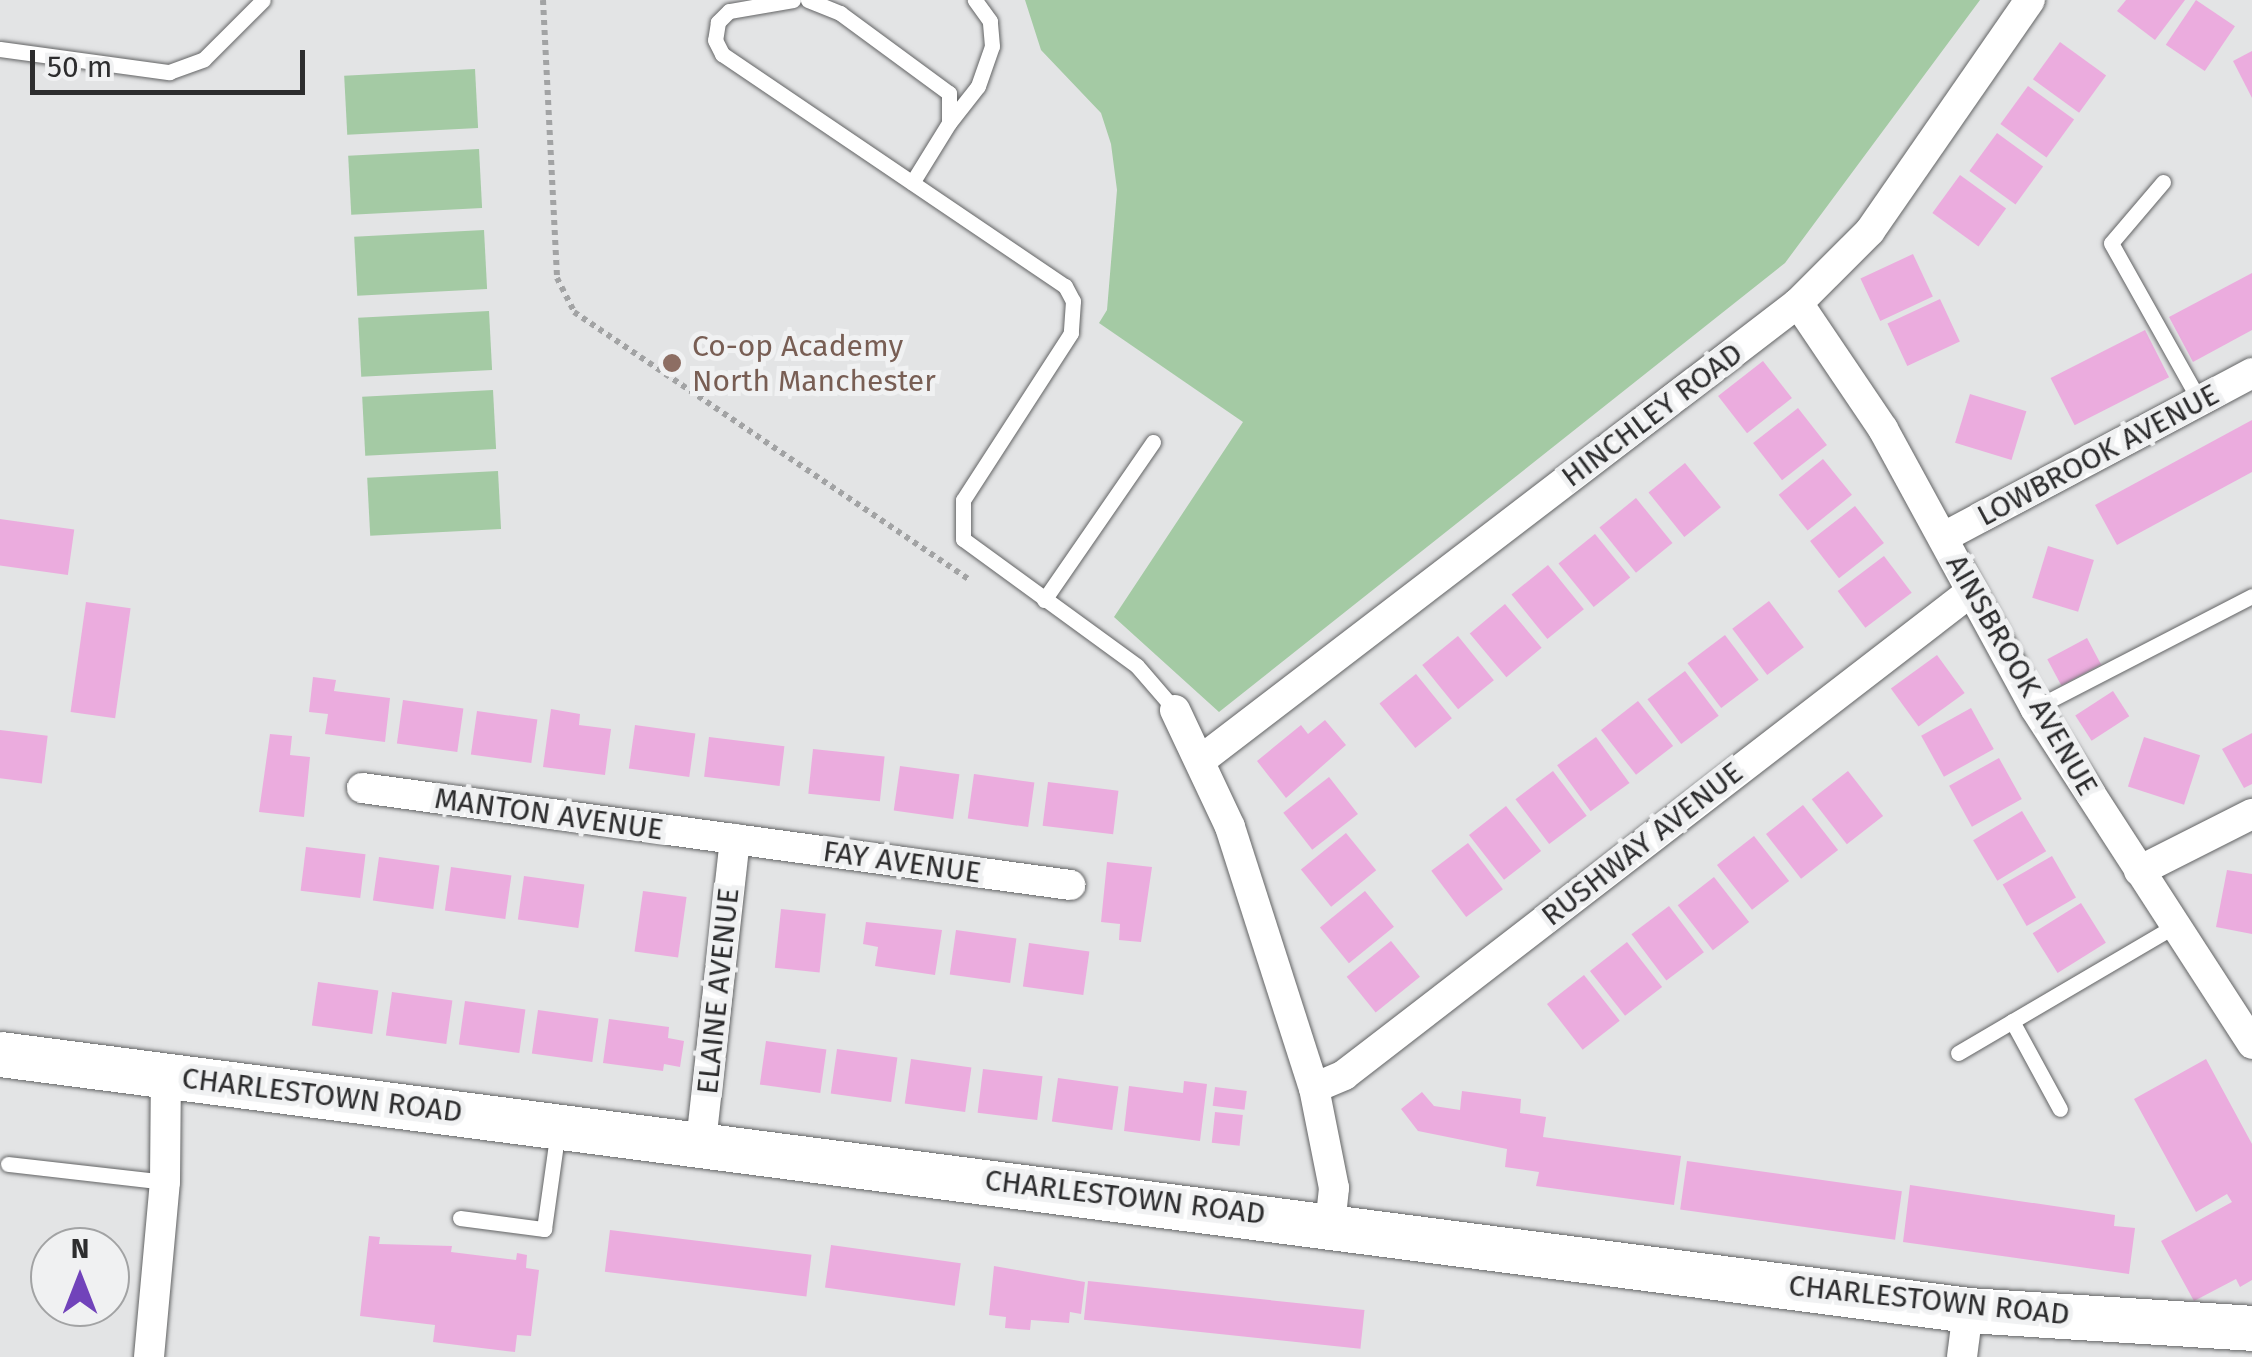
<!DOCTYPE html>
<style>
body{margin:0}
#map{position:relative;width:2252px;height:1357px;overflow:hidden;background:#e3e4e5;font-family:"Fira Sans",sans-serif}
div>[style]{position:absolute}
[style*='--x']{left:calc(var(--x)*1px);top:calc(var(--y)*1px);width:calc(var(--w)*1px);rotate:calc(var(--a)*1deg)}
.green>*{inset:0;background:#a4caa4;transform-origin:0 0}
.building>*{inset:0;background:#ebacde;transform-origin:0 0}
.path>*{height:6px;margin-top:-3px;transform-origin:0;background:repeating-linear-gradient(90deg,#a2a3a4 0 5px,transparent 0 10px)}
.roads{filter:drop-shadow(0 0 2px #636465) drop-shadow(0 0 2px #636465)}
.lane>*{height:15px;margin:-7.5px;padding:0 7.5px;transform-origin:7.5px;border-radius:7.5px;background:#fff}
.street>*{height:30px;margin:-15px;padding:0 15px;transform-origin:15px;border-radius:15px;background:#fff}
.secondary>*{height:45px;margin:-22.5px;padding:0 22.5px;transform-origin:22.5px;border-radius:22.5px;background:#fff}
.dots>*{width:28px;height:28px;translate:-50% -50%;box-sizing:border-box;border:5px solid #f0f1f2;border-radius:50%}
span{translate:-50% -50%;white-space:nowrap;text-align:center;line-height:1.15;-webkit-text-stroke:10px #f0f1f2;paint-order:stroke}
.education-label{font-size:30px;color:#785e54}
.left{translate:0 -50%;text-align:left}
.street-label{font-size:30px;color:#2d2d2e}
.north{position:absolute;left:30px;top:1227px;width:100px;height:100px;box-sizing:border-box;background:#f0f1f2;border:2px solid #a2a3a4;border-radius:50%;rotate:0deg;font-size:28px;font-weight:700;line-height:40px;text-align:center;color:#2d2d2e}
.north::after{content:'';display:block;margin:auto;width:35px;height:45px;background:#7143ba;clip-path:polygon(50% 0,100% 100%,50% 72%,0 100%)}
.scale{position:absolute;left:30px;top:50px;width:275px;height:45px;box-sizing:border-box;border:5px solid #2d2d2e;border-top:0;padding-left:12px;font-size:30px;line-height:35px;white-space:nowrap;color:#2d2d2e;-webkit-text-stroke:8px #f0f1f2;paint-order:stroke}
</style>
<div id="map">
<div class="green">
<i style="clip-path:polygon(1025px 0,1980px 0,1785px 263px,1219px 712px,1114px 617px,1243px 422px,1099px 323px,1107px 310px,1117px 190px,1111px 144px,1101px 113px,1041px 50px)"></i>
<i style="left:475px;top:69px;width:59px;height:131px;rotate:87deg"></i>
<i style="left:479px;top:149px;width:59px;height:131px;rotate:87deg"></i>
<i style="left:484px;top:230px;width:59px;height:130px;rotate:87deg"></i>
<i style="left:489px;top:311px;width:59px;height:131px;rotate:87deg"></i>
<i style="left:493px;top:390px;width:59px;height:131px;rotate:87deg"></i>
<i style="left:498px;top:471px;width:58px;height:131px;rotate:87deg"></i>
</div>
<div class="building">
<i style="clip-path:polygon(2126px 0,2185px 0,2155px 40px,2117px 11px)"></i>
<i style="left:2196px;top:0;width:47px;height:54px;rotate:34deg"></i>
<i style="left:2060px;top:42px;width:57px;height:46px;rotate:36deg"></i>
<i style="clip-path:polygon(2252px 51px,2252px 98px,2233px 61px)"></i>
<i style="left:2028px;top:86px;width:57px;height:47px;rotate:36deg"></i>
<i style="left:1997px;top:133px;width:57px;height:47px;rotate:36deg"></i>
<i style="left:1960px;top:175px;width:57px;height:47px;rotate:36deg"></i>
<i style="left:1913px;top:254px;width:47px;height:58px;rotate:65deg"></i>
<i style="clip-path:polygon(2252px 273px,2252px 330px,2193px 362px,2169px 317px)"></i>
<i style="left:1940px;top:299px;width:47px;height:58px;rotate:65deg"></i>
<i style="left:2145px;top:330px;width:53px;height:106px;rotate:63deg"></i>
<i style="left:1763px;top:361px;width:47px;height:57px;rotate:52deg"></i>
<i style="left:1970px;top:394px;width:59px;height:51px;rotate:17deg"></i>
<i style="left:1798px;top:408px;width:47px;height:57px;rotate:52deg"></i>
<i style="clip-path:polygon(2252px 420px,2252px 472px,2117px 545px,2095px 505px)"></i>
<i style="left:1823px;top:459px;width:46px;height:57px;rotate:51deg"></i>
<i style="left:1685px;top:463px;width:57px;height:47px;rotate:51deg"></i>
<i style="left:1636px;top:498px;width:58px;height:47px;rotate:51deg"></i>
<i style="left:1855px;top:506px;width:47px;height:57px;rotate:52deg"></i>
<i style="left:0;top:519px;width:75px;height:46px;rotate:8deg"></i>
<i style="left:1595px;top:534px;width:56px;height:47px;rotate:51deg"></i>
<i style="left:2048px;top:546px;width:48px;height:54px;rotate:17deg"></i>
<i style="left:1884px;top:556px;width:46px;height:58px;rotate:53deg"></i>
<i style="left:1548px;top:565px;width:57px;height:47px;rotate:51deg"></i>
<i style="left:1769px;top:601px;width:58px;height:46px;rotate:53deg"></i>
<i style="left:86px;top:602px;width:45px;height:111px;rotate:8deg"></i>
<i style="left:1505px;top:604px;width:57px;height:46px;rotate:50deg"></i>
<i style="left:1725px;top:635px;width:56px;height:47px;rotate:53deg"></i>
<i style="left:1458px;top:636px;width:57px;height:46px;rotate:51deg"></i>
<i style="left:2087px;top:638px;width:30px;height:45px;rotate:62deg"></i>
<i style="left:1937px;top:655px;width:47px;height:57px;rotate:54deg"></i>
<i style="left:1685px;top:671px;width:56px;height:47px;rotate:53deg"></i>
<i style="left:1416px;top:674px;width:57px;height:47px;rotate:51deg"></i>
<i style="clip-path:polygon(313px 677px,336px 680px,334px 691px,390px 698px,385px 742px,325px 734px,328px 714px,309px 712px)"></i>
<i style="left:2113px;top:691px;width:30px;height:45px;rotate:57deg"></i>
<i style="left:403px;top:700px;width:61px;height:44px;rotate:8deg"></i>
<i style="left:1638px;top:701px;width:57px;height:47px;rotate:52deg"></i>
<i style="left:1971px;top:708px;width:47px;height:57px;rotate:61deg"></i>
<i style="clip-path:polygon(551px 709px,580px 714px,579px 725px,611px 729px,605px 775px,543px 767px)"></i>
<i style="left:477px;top:711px;width:61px;height:44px;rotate:8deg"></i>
<i style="clip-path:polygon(1325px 720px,1346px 745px,1286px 798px,1257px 761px,1301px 725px,1308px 734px)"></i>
<i style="left:635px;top:725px;width:61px;height:44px;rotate:8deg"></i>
<i style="left:0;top:730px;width:48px;height:48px;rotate:7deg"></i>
<i style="clip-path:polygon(2252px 733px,2252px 784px,2244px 788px,2222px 749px)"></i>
<i style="clip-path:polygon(270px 734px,292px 736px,290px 755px,310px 757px,304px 817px,259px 812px)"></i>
<i style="left:709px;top:737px;width:76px;height:40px;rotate:7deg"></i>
<i style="left:1596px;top:737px;width:57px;height:48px;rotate:54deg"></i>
<i style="left:2144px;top:737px;width:59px;height:52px;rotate:18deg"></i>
<i style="left:813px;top:749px;width:72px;height:45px;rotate:6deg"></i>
<i style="left:1999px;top:758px;width:47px;height:57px;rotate:61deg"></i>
<i style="left:900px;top:766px;width:60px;height:45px;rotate:8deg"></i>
<i style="left:1553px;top:771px;width:56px;height:47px;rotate:53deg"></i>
<i style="left:1848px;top:771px;width:57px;height:46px;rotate:52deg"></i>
<i style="left:974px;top:774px;width:61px;height:45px;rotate:8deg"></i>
<i style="left:1329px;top:777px;width:47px;height:58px;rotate:52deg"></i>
<i style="left:1048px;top:782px;width:71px;height:44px;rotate:7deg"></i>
<i style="left:1803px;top:805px;width:57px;height:47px;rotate:52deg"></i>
<i style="left:1506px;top:806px;width:57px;height:47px;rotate:52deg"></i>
<i style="left:2022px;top:811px;width:47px;height:57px;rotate:59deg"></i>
<i style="left:1346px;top:833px;width:48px;height:58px;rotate:51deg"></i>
<i style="left:1754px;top:836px;width:57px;height:47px;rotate:52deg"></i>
<i style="left:1468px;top:843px;width:58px;height:46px;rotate:53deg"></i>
<i style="left:306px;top:847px;width:60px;height:44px;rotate:7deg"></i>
<i style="left:2052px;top:856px;width:48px;height:57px;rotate:60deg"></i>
<i style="left:379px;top:857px;width:61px;height:44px;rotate:8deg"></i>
<i style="clip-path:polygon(1107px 862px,1152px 867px,1141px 942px,1119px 940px,1120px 924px,1101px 922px)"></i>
<i style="left:451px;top:867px;width:61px;height:44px;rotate:8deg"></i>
<i style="clip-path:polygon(2227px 870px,2252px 874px,2252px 934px,2216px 927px)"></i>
<i style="left:524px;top:876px;width:61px;height:44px;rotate:8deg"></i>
<i style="left:1714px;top:877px;width:57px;height:46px;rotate:52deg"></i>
<i style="left:643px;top:891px;width:44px;height:61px;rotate:8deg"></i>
<i style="left:1365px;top:891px;width:46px;height:58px;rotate:51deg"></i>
<i style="left:2081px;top:903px;width:47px;height:57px;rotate:58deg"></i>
<i style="left:1669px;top:906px;width:58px;height:47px;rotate:53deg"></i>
<i style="left:781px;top:909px;width:45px;height:59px;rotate:6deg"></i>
<i style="clip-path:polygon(866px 922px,942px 930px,935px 975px,875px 966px,878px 947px,863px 944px)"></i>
<i style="left:956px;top:930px;width:61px;height:45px;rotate:8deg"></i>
<i style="left:1391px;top:941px;width:46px;height:57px;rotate:51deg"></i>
<i style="left:1627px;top:942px;width:57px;height:47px;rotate:52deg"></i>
<i style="left:1029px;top:943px;width:61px;height:44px;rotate:8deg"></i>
<i style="left:1584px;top:975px;width:58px;height:47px;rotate:52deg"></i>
<i style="left:318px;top:982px;width:61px;height:44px;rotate:8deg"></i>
<i style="left:392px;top:992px;width:61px;height:44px;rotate:8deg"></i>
<i style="left:465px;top:1001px;width:61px;height:44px;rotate:8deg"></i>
<i style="left:538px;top:1010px;width:61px;height:44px;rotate:8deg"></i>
<i style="clip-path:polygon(609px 1019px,669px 1027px,668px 1038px,684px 1041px,680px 1067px,664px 1064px,663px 1071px,603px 1063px)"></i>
<i style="left:766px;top:1041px;width:61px;height:44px;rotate:8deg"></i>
<i style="left:837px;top:1049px;width:61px;height:45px;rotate:8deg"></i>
<i style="left:911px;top:1059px;width:61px;height:45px;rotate:8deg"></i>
<i style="clip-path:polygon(2206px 1059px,2252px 1144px,2252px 1280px,2240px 1287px,2236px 1279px,2194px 1301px,2161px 1241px,2232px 1202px,2227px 1194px,2196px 1212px,2134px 1099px)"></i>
<i style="left:983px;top:1069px;width:60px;height:44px;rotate:7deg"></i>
<i style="left:1058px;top:1078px;width:61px;height:44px;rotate:8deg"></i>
<i style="clip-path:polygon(1184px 1081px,1207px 1084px,1200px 1141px,1124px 1131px,1129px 1086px,1183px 1093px)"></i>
<i style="left:1215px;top:1087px;width:32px;height:19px;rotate:7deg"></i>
<i style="clip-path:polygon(1462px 1091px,1521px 1099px,1520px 1113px,1546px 1117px,1543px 1137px,1681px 1156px,1674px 1205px,1536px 1186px,1539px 1172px,1505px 1167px,1507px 1149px,1418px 1131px,1401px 1109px,1422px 1092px,1434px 1106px,1460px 1110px)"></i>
<i style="left:1215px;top:1112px;width:28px;height:31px;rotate:6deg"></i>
<i style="left:1687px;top:1161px;width:217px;height:49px;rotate:8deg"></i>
<i style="clip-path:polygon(1910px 1185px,2115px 1215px,2114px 1226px,2135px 1228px,2129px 1274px,1903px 1242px)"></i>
<i style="left:610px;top:1230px;width:203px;height:42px;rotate:7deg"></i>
<i style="clip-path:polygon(369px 1236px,380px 1237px,379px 1244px,452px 1246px,451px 1252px,516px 1260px,517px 1253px,527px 1255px,526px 1268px,539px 1270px,531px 1336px,517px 1335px,515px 1352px,433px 1342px,435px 1325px,360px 1316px)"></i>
<i style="left:831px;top:1245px;width:131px;height:43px;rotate:8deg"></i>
<i style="clip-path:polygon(994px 1266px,1085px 1282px,1081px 1314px,1070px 1312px,1069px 1323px,1031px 1320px,1030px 1330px,1005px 1328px,1006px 1317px,989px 1315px)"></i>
<i style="left:1088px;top:1281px;width:278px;height:39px;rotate:6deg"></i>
</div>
<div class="path">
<i style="--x:543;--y:0;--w:278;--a:87.1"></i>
<i style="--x:557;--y:278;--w:38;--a:63"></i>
<i style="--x:574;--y:312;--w:478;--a:34.1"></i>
</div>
<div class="roads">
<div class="lane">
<i style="--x:793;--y:0;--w:65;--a:170.2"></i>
<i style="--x:729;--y:11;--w:16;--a:135"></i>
<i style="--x:718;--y:22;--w:18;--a:99"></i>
<i style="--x:715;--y:40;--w:16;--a:63"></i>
<i style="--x:722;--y:54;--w:414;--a:34.1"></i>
<i style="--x:1065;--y:286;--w:17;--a:62"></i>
<i style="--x:1073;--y:301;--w:32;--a:94"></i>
<i style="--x:1071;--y:333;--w:199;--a:122.9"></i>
<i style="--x:963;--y:500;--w:39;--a:90"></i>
<i style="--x:963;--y:539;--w:215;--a:36.1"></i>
<i style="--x:1137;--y:666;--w:58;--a:49.2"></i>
<i style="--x:808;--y:0;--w:35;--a:22"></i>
<i style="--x:840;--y:13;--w:135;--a:36.3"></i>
<i style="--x:949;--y:93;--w:30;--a:90"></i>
<i style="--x:949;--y:123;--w:70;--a:121.7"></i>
<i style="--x:0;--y:49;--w:171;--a:7.8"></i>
<i style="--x:169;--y:72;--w:37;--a:-20"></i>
<i style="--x:204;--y:59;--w:83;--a:-45"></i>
<i style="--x:949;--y:123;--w:47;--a:-51.9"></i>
<i style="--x:978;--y:86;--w:42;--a:-70.7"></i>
<i style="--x:992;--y:46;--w:25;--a:-95"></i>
<i style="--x:990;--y:21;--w:26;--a:-126"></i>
<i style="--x:2163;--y:182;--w:80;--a:130.4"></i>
<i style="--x:2111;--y:243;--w:180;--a:60.7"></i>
<i style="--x:1044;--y:600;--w:192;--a:-55.4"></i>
<i style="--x:2035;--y:708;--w:244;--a:-27.3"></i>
<i style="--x:2012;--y:1021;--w:100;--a:61.4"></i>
<i style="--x:1958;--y:1053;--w:249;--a:-30.4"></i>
<i style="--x:8;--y:1164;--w:158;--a:6.5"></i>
<i style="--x:460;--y:1218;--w:85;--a:7.5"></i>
<i style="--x:544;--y:1229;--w:101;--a:-82"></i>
</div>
<div class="street">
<i style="--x:1798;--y:303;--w:152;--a:56"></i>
<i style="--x:1883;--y:429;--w:318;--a:61.4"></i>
<i style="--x:2035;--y:708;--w:400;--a:57.1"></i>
<i style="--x:1944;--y:537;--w:349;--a:-28"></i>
<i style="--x:1175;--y:710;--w:129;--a:64.8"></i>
<i style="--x:1230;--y:827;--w:274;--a:72.2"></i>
<i style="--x:1314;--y:1088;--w:102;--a:78.7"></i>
<i style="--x:1334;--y:1188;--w:36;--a:96"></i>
<i style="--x:1201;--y:760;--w:752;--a:-37.43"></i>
<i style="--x:1798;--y:303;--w:102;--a:-45"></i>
<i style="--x:1870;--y:231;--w:281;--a:-55.3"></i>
<i style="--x:362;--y:788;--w:715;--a:7.8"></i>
<i style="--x:2139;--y:871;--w:127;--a:-26.8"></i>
<i style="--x:1314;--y:1088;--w:33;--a:-23"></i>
<i style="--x:1344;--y:1075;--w:788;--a:-37.63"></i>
<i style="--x:701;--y:1142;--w:305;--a:-83.6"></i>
<i style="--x:149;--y:1357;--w:176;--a:-84.8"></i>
<i style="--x:165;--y:1182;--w:107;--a:-89.5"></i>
<i style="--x:1962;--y:1357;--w:47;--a:-82.7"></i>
</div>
<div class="secondary">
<i style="--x:0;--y:1054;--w:1985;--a:7.41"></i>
<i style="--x:1968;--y:1310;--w:285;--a:3.6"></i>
</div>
</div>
<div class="dots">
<i style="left:672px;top:363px;background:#8d6e63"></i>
</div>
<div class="education-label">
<span class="left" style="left:692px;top:363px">Co-op Academy<br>North Manchester</span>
</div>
<div class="street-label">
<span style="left:1652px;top:415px;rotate:-37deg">HINCHLEY ROAD</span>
<span style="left:2098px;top:455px;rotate:-28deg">LOWBROOK AVENUE</span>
<span style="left:2022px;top:675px;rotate:60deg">AINSBROOK AVENUE</span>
<span style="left:549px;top:814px;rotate:8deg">MANTON AVENUE</span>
<span style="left:1642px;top:844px;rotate:-38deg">RUSHWAY AVENUE</span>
<span style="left:902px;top:862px;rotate:8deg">FAY AVENUE</span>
<span style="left:718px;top:991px;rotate:-84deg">ELAINE AVENUE</span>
<span style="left:322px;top:1095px;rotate:7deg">CHARLESTOWN ROAD</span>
<span style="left:1125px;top:1197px;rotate:7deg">CHARLESTOWN ROAD</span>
<span style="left:1929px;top:1300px;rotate:6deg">CHARLESTOWN ROAD</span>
</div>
<div class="north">N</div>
<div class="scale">50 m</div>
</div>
